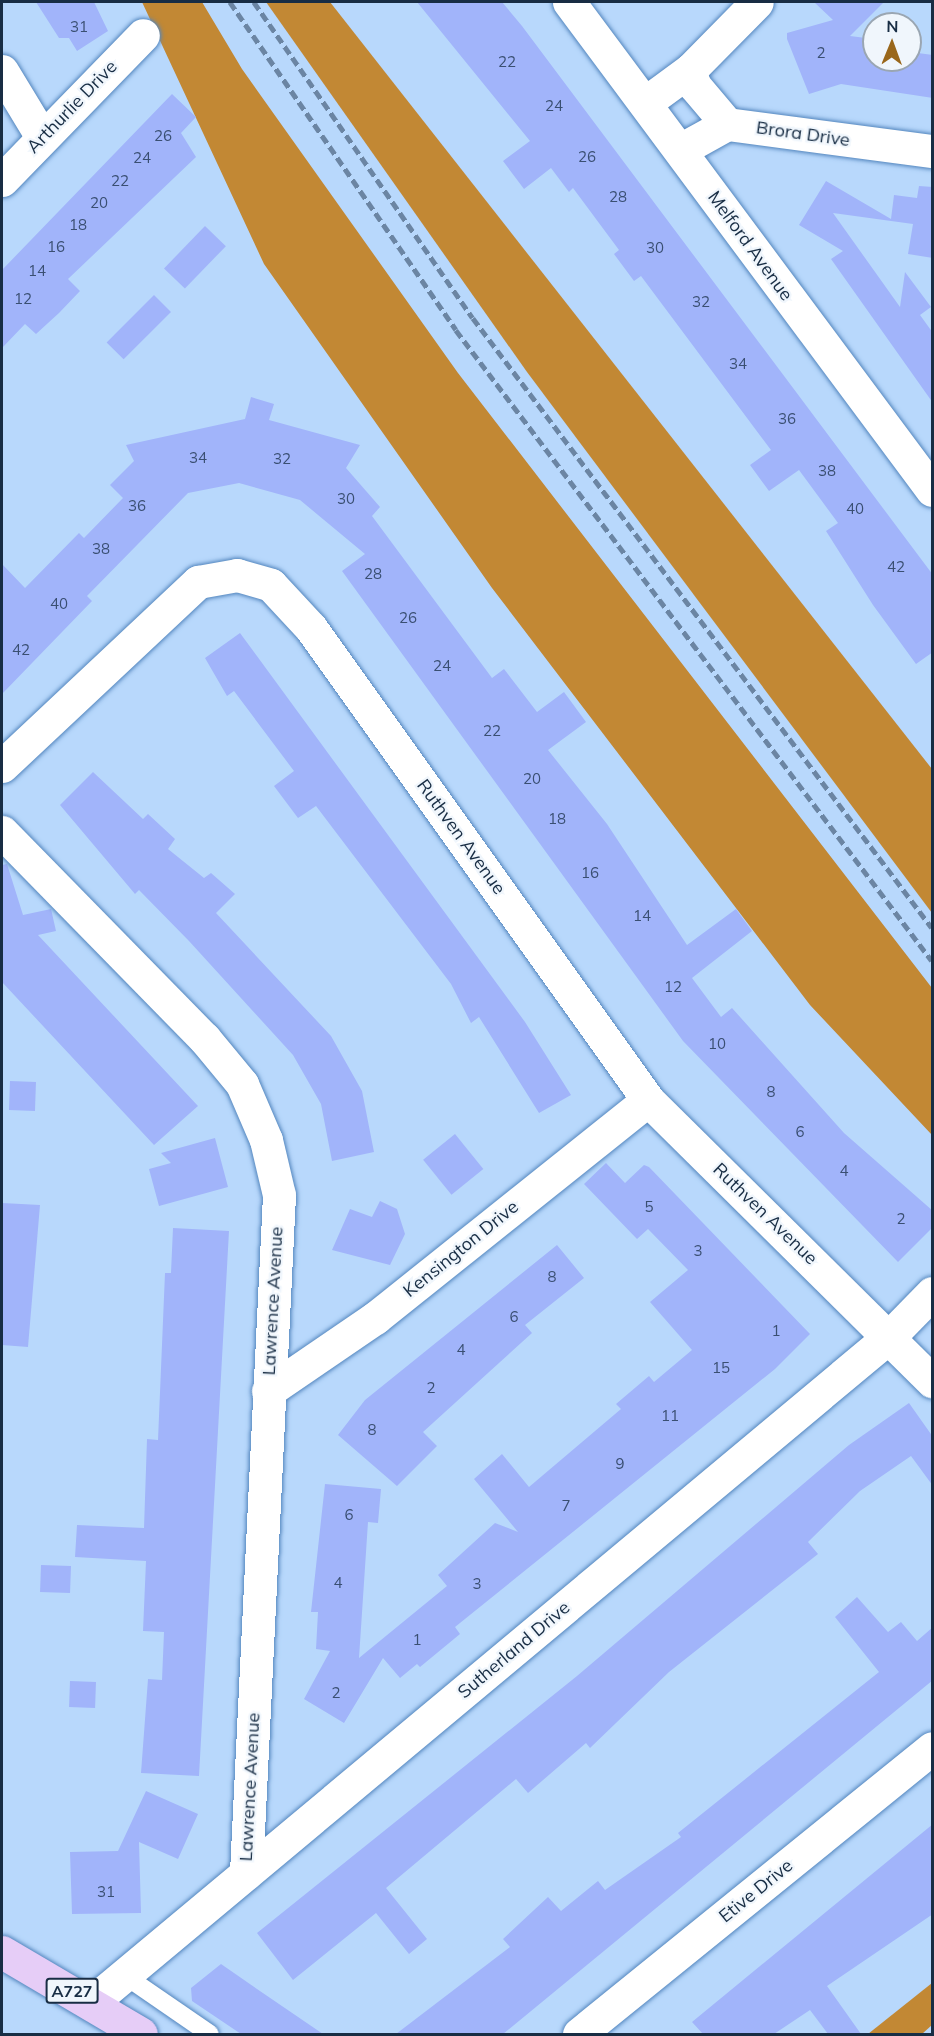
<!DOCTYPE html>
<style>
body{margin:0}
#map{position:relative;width:934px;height:2036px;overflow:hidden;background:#b8d8fc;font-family:Mulish,sans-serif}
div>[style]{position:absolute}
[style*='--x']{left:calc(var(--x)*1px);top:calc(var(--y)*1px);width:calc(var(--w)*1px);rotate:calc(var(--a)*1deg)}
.forest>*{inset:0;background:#c28834}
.building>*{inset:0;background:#a1b4fa;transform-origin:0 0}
.roads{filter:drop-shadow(0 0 2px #5386be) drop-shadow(0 0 2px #5386be)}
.lane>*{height:18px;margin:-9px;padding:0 9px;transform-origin:9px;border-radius:9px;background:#fff}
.street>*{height:33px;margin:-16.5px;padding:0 16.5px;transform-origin:16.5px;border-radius:16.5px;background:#fff}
.primary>*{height:33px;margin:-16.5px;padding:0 16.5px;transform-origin:16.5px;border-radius:16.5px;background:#e6cdf7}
.rail>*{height:4.5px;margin-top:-2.25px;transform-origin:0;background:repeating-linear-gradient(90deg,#6b85a3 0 9px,transparent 0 13.5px)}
span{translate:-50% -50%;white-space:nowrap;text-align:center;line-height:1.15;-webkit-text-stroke:4.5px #f0f6fc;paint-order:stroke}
.number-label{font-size:15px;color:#3a4f72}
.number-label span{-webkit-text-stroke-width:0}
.shield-label span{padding:2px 4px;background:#f0f6fc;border:2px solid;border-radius:4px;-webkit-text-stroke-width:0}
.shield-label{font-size:16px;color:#182d44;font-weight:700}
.street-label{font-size:18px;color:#182d44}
.frame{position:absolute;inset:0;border:3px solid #182d44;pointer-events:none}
.north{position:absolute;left:862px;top:12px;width:60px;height:60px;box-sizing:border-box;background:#f0f6fc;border:2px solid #9aa6b2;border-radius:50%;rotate:1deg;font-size:16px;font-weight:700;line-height:24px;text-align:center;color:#182d44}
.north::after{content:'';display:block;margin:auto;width:21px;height:27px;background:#99671b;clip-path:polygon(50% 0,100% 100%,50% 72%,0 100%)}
</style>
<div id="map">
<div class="forest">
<i style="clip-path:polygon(142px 2px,202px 2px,242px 69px,458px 373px,932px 988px,932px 1135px,810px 1005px,492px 588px,264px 264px)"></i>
<i style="clip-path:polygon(266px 2px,330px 2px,932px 769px,932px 913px,527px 372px)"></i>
<i style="clip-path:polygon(932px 1983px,932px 2025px,922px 2034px,868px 2034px)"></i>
</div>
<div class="building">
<i style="clip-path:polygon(36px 2px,94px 2px,108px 31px,77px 51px,69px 38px,59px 38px)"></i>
<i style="clip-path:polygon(417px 2px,502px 2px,522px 26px,933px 575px,933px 652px,916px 664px,873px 605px,826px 531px,838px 523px,799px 470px,769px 491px,750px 465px,771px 450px,641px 276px,634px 281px,614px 254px,619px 250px,573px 188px,569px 192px,551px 168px,524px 189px,503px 161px,530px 141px)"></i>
<i style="clip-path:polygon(814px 2px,884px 2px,850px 36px,874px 39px,874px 60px,910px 60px,910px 52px,933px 55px,933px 98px,841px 84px,809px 94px,787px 39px,787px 33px,833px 20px)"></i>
<i style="clip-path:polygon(172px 94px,196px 117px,181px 133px,196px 157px,68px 279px,80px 291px,59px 313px,36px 334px,25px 324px,2px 348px,2px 270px)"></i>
<i style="clip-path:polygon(826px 181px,891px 219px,894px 195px,917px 198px,919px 186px,933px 187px,933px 258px,908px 254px,913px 224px,833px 213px,900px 307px,905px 272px,931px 307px,920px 315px,933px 333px,933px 403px,831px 259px,843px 251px,799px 225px)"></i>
<i style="left:205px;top:226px;width:29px;height:59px;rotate:44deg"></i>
<i style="left:154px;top:295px;width:24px;height:67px;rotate:45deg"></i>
<i style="clip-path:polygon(251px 397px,274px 404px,269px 420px,360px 445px,346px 468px,380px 507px,372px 516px,492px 678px,504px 669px,537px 712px,564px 692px,586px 722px,548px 750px,607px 824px,687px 945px,736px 909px,752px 931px,692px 978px,721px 1017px,732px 1008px,844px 1133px,933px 1211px,933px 1227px,898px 1262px,683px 1041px,342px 571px,365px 554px,300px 500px,239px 483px,188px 493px,87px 596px,92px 601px,2px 694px,2px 564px,25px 588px,79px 533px,84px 538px,123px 498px,110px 485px,134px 461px,126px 445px,245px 419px)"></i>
<i style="clip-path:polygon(240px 633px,525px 1022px,571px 1095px,539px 1113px,479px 1017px,471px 1023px,451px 984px,316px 806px,298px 818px,274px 786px,294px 771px,234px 691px,227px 696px,205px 658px)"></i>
<i style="clip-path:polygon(93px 772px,143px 819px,148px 814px,175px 839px,168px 849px,204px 878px,211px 873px,235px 894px,216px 913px,331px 1036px,362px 1091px,374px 1152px,332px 1161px,321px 1104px,293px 1055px,189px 941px,139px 890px,135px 894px,60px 805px)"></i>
<i style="clip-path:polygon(7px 864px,23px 915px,51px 909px,56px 931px,38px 935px,198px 1106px,154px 1145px,2px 982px,2px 865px)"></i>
<i style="left:10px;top:1081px;width:26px;height:29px;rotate:2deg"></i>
<i style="left:455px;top:1134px;width:45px;height:41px;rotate:51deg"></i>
<i style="clip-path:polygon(215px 1138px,228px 1187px,159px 1206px,149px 1169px,171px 1163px,161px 1153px)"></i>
<i style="clip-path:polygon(606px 1163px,625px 1183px,644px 1165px,649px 1167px,810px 1334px,775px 1369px,455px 1627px,460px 1634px,420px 1667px,417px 1664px,400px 1678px,383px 1658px,344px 1723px,304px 1699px,330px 1651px,316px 1649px,318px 1612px,311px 1612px,325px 1484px,381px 1489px,378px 1523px,368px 1522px,359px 1658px,447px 1586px,438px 1575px,495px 1523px,518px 1532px,474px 1479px,502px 1454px,529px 1487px,621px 1409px,616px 1404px,649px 1376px,654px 1382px,692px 1350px,650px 1302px,688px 1270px,648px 1229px,637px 1239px,584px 1184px)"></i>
<i style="clip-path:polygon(380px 1201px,397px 1209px,405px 1234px,390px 1265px,332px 1250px,350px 1209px,372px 1217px)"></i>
<i style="clip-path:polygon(2px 1203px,40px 1205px,28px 1347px,2px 1345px)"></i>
<i style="clip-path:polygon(173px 1228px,229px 1231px,199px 1776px,141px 1773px,148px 1679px,162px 1680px,164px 1632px,143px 1631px,146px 1561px,75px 1557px,77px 1525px,144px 1528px,147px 1439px,158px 1440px,165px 1273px,171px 1273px)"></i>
<i style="clip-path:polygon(557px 1245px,584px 1278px,525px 1325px,532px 1333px,423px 1432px,437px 1446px,397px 1486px,338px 1435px,365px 1400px)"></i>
<i style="clip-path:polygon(909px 1403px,933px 1437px,933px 1486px,911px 1456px,860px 1491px,808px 1542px,818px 1554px,669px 1672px,590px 1748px,586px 1743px,528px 1793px,516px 1779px,386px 1888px,427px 1939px,409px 1954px,376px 1913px,293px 1980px,257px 1933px,577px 1676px,849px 1445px)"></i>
<i style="left:41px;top:1565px;width:30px;height:27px;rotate:2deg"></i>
<i style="clip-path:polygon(857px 1597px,888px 1632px,901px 1622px,917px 1641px,933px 1627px,933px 1680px,503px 2034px,396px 2034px,510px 1947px,503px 1939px,548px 1897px,561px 1911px,598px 1881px,605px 1890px,681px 1837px,678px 1833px,879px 1672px,835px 1617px)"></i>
<i style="left:70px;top:1681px;width:26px;height:26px;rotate:2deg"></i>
<i style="clip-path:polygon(146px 1791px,198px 1814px,178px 1859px,139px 1842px,141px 1913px,72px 1914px,70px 1852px,118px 1851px)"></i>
<i style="clip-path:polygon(933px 1824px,933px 1914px,827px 1986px,861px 2034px,828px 2034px,810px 2010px,774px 2034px,703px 2034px,692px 2022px)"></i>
<i style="clip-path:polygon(221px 1964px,257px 1989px,323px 2034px,241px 2034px,192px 2001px,191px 1988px)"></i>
</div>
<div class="roads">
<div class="lane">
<i style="--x:124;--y:1975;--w:104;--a:34.5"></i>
</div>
<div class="street">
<i style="--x:569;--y:2;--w:608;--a:53.36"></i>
<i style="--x:690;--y:70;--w:16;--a:75"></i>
<i style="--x:694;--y:85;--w:51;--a:49.8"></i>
<i style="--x:2;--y:71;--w:77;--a:58.8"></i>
<i style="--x:645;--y:103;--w:56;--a:-36.3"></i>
<i style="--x:690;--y:70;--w:95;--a:-45.4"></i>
<i style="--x:680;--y:150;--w:54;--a:-29"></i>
<i style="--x:727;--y:124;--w:207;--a:7.5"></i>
<i style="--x:2;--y:180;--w:202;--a:-45.8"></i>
<i style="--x:2;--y:766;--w:269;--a:-43.2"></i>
<i style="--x:198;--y:582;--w:40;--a:-10"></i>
<i style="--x:237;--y:575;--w:35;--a:16"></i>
<i style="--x:271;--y:585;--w:59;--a:47.1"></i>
<i style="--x:311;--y:628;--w:580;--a:54.47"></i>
<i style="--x:648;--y:1100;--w:400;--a:44.7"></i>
<i style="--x:2;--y:832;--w:289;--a:45.6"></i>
<i style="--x:204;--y:1038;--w:60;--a:50.4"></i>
<i style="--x:242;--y:1084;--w:61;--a:66.8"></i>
<i style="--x:266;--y:1140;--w:57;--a:76.7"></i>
<i style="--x:279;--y:1195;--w:679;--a:92.79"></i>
<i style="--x:268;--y:1391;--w:130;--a:-34.3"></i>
<i style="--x:375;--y:1318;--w:349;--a:-38.6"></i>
<i style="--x:92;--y:2002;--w:1039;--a:-39.85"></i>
<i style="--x:890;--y:1336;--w:60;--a:-45.7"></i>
<i style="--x:579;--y:2034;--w:454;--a:-39"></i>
</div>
<div class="primary">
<i style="--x:2;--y:1952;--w:161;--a:30.5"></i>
</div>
</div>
<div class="rail">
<i style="--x:230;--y:2;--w:398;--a:55.4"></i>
<i style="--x:456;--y:330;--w:790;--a:52.97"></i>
<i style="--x:254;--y:2;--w:384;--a:55.3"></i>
<i style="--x:473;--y:318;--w:763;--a:53.04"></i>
</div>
<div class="number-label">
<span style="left:79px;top:27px">31</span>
<span style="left:821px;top:53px">2</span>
<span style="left:507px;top:62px">22</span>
<span style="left:554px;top:106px">24</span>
<span style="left:163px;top:136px">26</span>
<span style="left:587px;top:157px">26</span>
<span style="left:142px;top:158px">24</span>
<span style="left:120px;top:181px">22</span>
<span style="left:618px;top:197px">28</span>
<span style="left:99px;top:203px">20</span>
<span style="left:78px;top:225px">18</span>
<span style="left:56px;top:247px">16</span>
<span style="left:655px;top:248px">30</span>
<span style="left:37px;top:271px">14</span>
<span style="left:23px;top:299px">12</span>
<span style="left:701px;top:302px">32</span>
<span style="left:738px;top:364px">34</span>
<span style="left:787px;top:419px">36</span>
<span style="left:198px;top:458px">34</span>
<span style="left:282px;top:459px">32</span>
<span style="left:827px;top:471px">38</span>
<span style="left:346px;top:499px">30</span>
<span style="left:137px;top:506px">36</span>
<span style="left:855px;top:509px">40</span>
<span style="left:101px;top:549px">38</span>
<span style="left:896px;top:567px">42</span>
<span style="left:373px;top:574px">28</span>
<span style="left:59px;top:604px">40</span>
<span style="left:408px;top:618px">26</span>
<span style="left:21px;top:650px">42</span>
<span style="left:442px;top:666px">24</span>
<span style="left:492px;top:731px">22</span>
<span style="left:532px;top:779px">20</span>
<span style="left:557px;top:819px">18</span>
<span style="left:590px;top:873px">16</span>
<span style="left:642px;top:916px">14</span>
<span style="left:673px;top:987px">12</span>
<span style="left:717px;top:1044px">10</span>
<span style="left:771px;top:1092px">8</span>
<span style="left:800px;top:1132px">6</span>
<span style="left:844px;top:1171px">4</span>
<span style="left:649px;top:1207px">5</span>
<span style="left:901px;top:1219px">2</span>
<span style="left:698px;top:1251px">3</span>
<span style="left:552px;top:1277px">8</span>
<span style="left:514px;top:1317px">6</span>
<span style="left:776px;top:1331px">1</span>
<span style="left:461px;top:1350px">4</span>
<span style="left:721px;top:1368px">15</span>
<span style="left:431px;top:1388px">2</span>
<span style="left:670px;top:1416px">11</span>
<span style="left:372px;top:1430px">8</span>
<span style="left:620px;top:1464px">9</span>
<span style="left:566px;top:1506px">7</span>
<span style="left:349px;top:1515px">6</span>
<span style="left:338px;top:1583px">4</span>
<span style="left:477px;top:1584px">3</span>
<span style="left:417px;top:1640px">1</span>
<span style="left:336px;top:1693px">2</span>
<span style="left:106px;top:1892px">31</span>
</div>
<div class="shield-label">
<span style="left:72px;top:1991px">A727</span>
</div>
<div class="street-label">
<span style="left:72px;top:107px;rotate:-46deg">Arthurlie Drive</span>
<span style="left:803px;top:134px;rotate:8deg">Brora Drive</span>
<span style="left:750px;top:246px;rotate:54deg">Melford Avenue</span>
<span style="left:461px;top:837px;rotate:54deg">Ruthven Avenue</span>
<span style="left:765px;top:1214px;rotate:44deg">Ruthven Avenue</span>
<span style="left:461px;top:1249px;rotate:-39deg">Kensington Drive</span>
<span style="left:273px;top:1301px;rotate:-87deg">Lawrence Avenue</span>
<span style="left:514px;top:1650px;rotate:-40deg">Sutherland Drive</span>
<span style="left:250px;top:1787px;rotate:-87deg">Lawrence Avenue</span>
<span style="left:756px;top:1891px;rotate:-39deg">Etive Drive</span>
</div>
<div class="frame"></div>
<div class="north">N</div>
</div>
